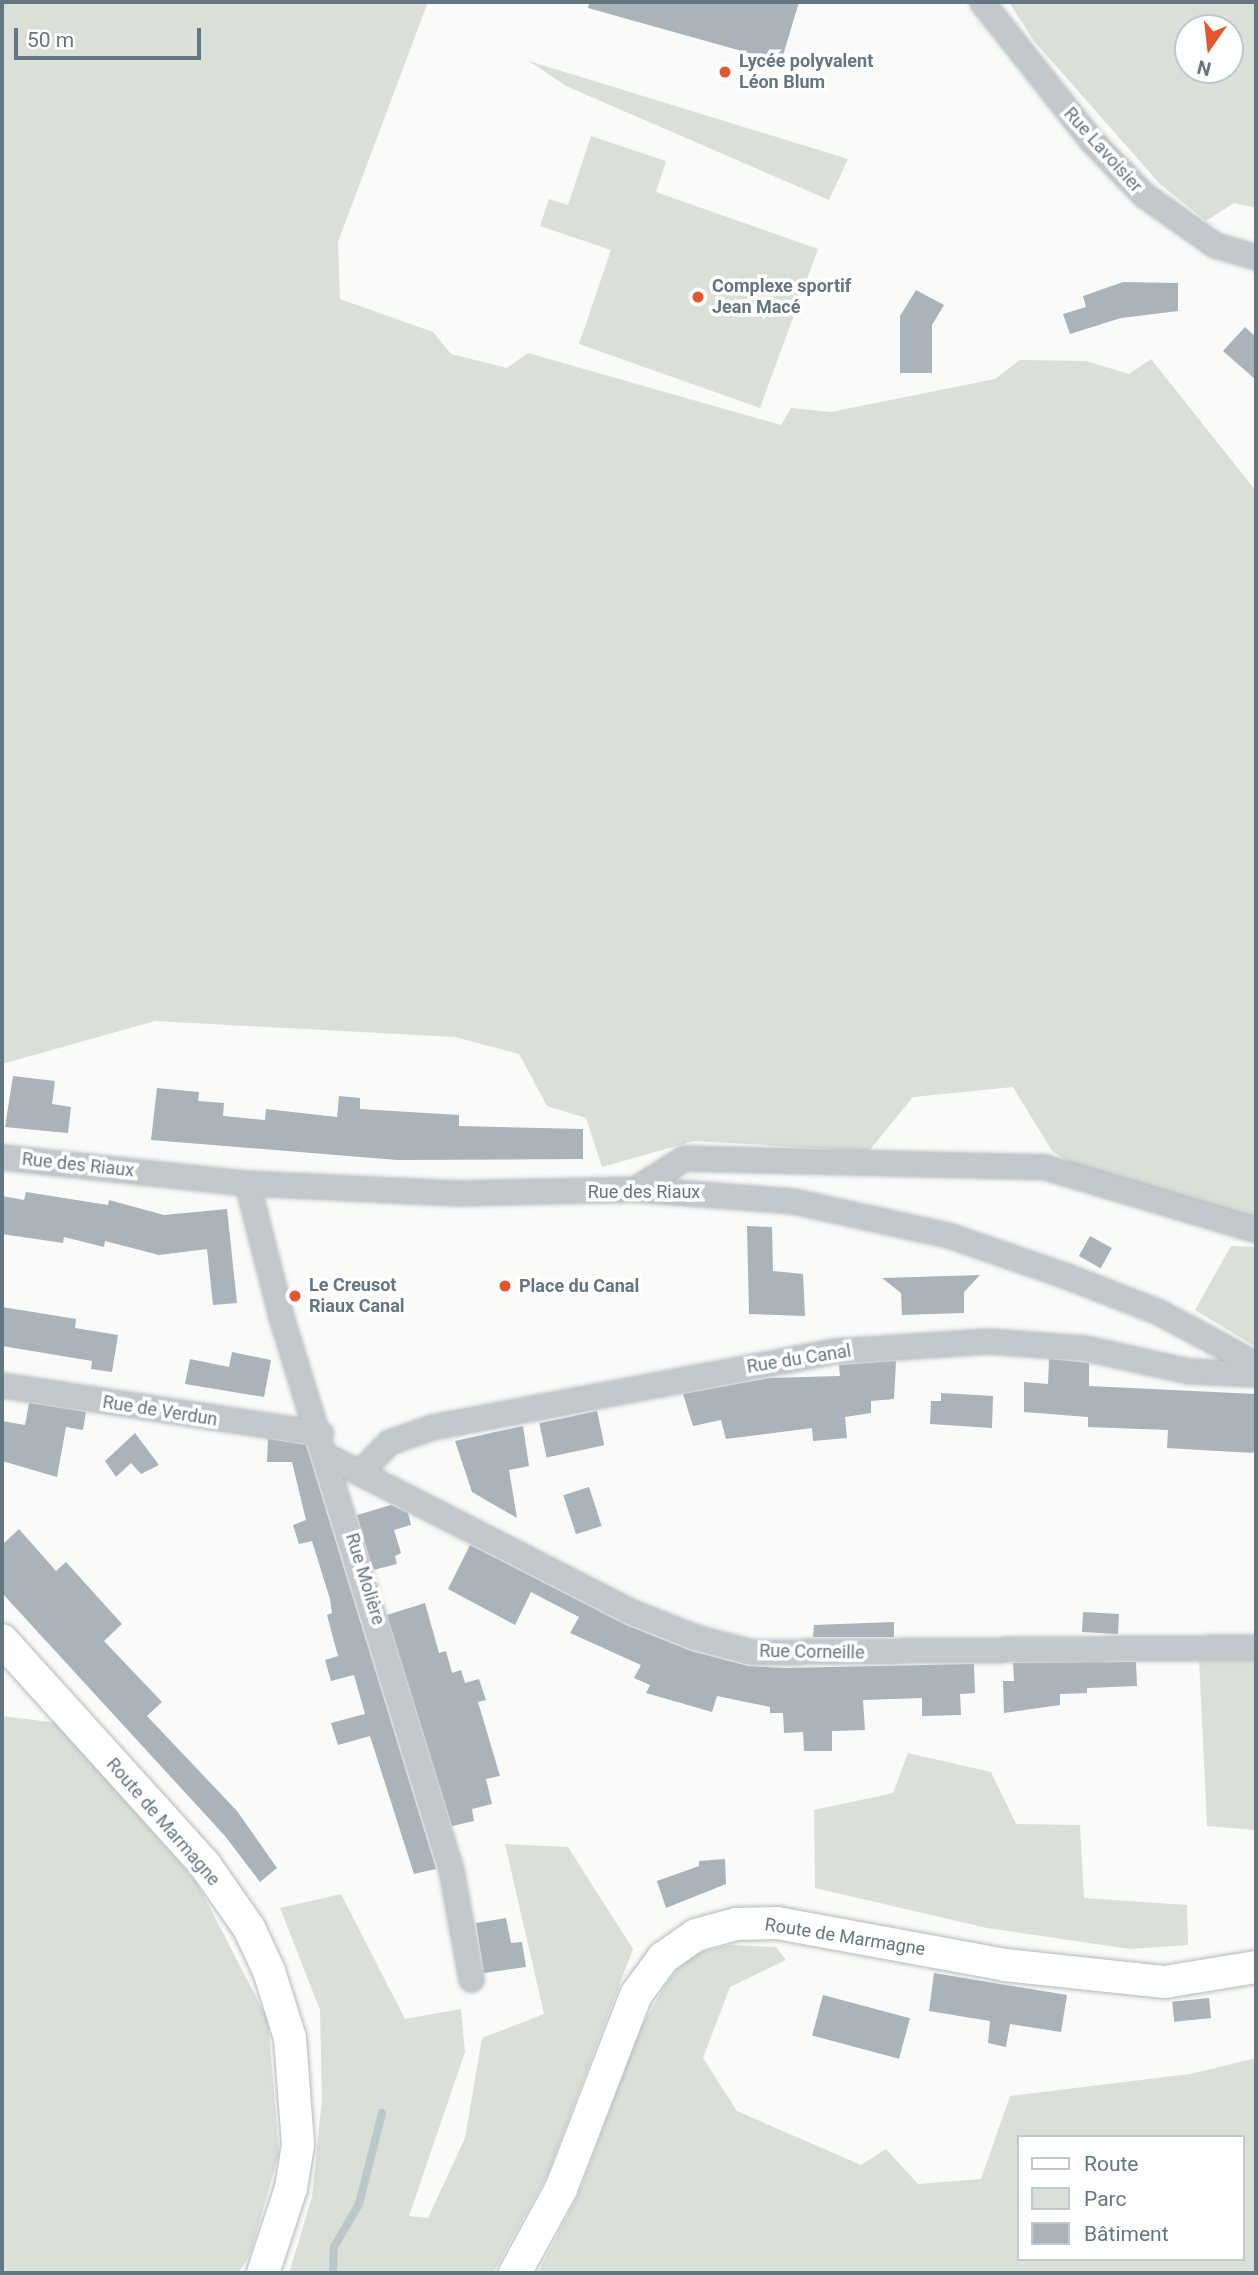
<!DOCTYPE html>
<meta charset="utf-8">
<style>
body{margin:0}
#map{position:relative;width:1258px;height:2275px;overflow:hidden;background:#fafaf8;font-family:Roboto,sans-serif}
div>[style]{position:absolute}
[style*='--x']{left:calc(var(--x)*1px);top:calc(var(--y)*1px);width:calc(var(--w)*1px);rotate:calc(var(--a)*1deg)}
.green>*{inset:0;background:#dadfd7}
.stream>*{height:8px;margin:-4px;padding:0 4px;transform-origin:4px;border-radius:4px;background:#bbc7cb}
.building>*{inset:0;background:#aab3b9;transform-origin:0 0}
.roads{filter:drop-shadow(0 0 2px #b3babf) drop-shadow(0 0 2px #b3babf)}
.street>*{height:23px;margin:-11.5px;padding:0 11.5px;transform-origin:11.5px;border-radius:11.5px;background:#c3c8cc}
.secondary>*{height:32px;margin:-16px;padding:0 16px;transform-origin:16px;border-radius:16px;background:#fff}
.dots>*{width:19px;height:19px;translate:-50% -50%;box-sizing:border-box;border:4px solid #fff;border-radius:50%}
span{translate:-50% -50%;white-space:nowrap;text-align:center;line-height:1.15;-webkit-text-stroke:7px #fff;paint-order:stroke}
.poi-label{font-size:18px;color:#657683;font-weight:700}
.left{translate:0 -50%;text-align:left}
.street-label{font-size:18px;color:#657683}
.frame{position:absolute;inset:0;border:4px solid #657683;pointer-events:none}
.legend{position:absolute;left:1017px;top:2135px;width:228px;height:126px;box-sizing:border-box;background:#fff;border:2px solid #c1c8cd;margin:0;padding:9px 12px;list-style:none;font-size:21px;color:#657683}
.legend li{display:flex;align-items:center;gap:14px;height:35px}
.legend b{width:35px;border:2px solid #c1c8cd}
.north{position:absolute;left:1174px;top:14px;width:70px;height:70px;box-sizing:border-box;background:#fff;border:2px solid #c1c8cd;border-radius:50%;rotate:194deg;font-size:19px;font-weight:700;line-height:28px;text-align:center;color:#657683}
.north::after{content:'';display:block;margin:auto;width:24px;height:32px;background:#e4572e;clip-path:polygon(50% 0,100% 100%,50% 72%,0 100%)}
.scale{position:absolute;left:14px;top:28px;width:187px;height:32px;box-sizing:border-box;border:4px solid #657683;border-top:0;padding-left:9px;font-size:21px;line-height:24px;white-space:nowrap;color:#657683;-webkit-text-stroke:5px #fff;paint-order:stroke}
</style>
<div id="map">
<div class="green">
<i style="clip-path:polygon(2px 2px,428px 2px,338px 242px,340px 299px,433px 332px,451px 354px,507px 368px,528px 353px,781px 425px,791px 408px,831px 412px,995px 379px,1020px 360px,1086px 361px,1129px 374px,1151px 359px,1256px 491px,1256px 1224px,1091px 1176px,1052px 1151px,1013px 1087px,913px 1097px,869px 1151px,694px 1141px,602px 1167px,586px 1118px,547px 1106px,519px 1054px,455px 1037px,155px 1021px,2px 1064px)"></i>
<i style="clip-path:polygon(evenodd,1009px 2px,1256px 2px,1256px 208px,1234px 203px,1206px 221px,1160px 184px,1034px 41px,1009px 2px,1230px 28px,1230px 70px,1188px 70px,1188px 28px,1230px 28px)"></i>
<i style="clip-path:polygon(529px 61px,848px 159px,829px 200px,566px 86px)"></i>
<i style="clip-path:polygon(591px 136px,666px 161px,656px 192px,818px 249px,760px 408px,579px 344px,611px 250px,540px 226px,549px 199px,568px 205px)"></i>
<i style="clip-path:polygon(1231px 1246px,1256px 1247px,1256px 1347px,1195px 1310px)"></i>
<i style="clip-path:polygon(1199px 1657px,1256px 1657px,1256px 1830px,1207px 1826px)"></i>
<i style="clip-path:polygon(2px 1716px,58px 1723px,196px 1881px,268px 2020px,279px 2153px,251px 2252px,239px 2273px,2px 2273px)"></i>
<i style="clip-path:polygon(908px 1753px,991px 1772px,1016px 1824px,1080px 1825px,1084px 1898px,1187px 1905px,1188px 1945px,1130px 1949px,987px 1928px,815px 1888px,814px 1810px,893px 1793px)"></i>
<i style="clip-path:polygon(505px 1844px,568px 1847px,633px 1949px,547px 2176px,493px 2273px,289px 2273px,312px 2197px,322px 2099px,320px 2010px,280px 1908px,341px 1894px,405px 2019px,461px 2009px,465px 2052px,409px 2216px,428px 2218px,465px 2138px,482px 2038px,544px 2014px)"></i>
<i style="clip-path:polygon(evenodd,729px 1945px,776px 1947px,786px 1960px,730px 1987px,703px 2058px,737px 2111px,861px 2165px,886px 2149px,918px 2184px,981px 2179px,1010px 2096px,1190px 2074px,1256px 2058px,1256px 2273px,538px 2273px,579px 2193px,639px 2031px,667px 1982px,690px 1955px,729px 1945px,1018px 2137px,1242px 2137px,1242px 2259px,1018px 2259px,1018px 2137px)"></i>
</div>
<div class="stream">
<i style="--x:333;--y:2273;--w:26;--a:-88"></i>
<i style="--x:334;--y:2247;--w:50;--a:-59.8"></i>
<i style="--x:359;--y:2204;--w:94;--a:-75.8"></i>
</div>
<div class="building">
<i style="clip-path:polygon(589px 2px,799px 2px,781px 62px,588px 8px)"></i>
<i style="clip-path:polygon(1123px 282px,1178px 283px,1178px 311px,1121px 318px,1070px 334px,1063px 314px,1086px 307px,1083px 296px)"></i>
<i style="clip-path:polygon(916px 290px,944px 305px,932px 325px,932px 373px,900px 373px,900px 316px)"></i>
<i style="clip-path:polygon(1245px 327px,1256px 337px,1256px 380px,1223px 351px)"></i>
<i style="clip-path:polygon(13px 1076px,55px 1081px,52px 1104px,71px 1107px,68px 1133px,5px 1127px)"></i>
<i style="clip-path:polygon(157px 1088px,199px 1092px,198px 1101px,224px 1103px,223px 1116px,265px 1120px,266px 1109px,337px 1117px,339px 1096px,360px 1098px,360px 1109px,459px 1115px,459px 1126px,583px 1129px,583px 1159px,397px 1160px,151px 1140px)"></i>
<i style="clip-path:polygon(26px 1192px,108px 1205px,109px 1200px,164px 1215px,227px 1209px,237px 1303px,213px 1305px,207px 1249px,159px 1255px,105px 1241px,104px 1247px,64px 1237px,63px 1243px,2px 1234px,2px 1196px,24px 1200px)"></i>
<i style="clip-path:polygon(747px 1226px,772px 1227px,773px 1271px,803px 1274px,805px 1316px,749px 1314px)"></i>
<i style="left:1090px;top:1236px;width:25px;height:23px;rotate:29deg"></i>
<i style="clip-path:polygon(980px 1275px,964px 1292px,964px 1313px,902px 1315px,901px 1293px,882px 1278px)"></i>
<i style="clip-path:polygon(2px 1307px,76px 1319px,75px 1328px,118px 1335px,112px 1372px,91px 1369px,92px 1361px,2px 1346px)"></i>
<i style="clip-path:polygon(232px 1352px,271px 1360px,264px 1397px,185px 1384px,190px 1359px,229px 1367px)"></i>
<i style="clip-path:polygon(1049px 1359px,1089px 1363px,1089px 1386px,1256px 1394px,1256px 1446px,1253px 1453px,1167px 1448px,1168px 1430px,1088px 1427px,1088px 1417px,1024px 1412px,1024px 1382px,1048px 1384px)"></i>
<i style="clip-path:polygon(896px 1361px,894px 1399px,871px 1401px,871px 1413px,845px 1417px,847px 1438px,813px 1441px,812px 1428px,726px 1439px,721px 1420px,693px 1426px,683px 1394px,770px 1378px,840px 1376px,839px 1365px)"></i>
<i style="clip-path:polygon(941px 1393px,993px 1396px,992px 1428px,930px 1424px,931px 1401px,941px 1401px)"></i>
<i style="clip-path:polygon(29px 1403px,86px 1412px,83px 1430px,66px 1427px,57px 1477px,2px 1461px,2px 1421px,25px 1425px)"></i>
<i style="left:597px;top:1411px;width:35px;height:59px;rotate:78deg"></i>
<i style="clip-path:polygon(523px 1426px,529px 1466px,509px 1470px,517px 1518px,472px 1492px,455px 1441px)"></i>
<i style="clip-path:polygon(135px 1433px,159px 1465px,141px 1474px,131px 1463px,116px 1477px,105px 1461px)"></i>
<i style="clip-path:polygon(268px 1439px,306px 1445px,436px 1869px,414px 1874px,370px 1736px,338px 1745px,331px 1723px,365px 1714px,354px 1675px,331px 1681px,325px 1660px,338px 1656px,327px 1615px,332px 1613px,330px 1599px,312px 1541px,299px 1544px,293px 1525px,306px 1520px,292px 1462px,267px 1462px)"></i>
<i style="left:589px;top:1487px;width:41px;height:27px;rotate:72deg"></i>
<i style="clip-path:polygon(391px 1505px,408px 1513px,411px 1525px,394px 1530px,401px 1553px,395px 1556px,397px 1564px,373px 1570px,357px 1515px)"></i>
<i style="clip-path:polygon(19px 1529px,56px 1571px,66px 1562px,122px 1624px,104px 1641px,162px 1702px,147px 1716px,237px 1811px,277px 1868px,260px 1882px,225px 1836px,2px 1593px,2px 1545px)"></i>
<i style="clip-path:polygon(470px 1545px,626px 1625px,691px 1651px,748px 1666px,784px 1668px,974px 1664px,975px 1693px,960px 1694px,961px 1715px,922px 1716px,922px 1698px,863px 1700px,865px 1730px,832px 1731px,832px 1751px,804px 1751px,803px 1732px,784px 1733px,783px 1713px,770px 1713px,770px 1707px,717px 1696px,712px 1712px,646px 1693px,650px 1685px,634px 1678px,641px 1665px,570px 1633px,579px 1617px,531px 1592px,515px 1625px,448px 1589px)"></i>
<i style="clip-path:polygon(425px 1603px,439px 1653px,446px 1651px,452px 1673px,461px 1670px,465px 1683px,479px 1679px,486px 1700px,478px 1702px,500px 1776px,486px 1779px,492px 1804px,472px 1809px,474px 1821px,452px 1826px,387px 1615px)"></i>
<i style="left:1119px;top:1614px;width:20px;height:36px;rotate:93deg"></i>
<i style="clip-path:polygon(894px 1622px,894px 1637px,813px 1637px,814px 1625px)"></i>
<i style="clip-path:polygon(1136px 1662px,1137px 1686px,1087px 1688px,1087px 1693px,1060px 1694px,1060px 1705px,1004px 1713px,1003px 1681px,1014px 1681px,1013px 1663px)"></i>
<i style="clip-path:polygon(725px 1859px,726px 1884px,666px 1908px,657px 1881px,699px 1866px,699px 1861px)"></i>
<i style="clip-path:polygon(506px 1918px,511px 1943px,522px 1942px,526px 1967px,484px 1973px,476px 1923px)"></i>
<i style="clip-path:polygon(934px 1973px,1067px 1995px,1061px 2032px,1010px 2024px,1006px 2047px,988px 2043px,990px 2021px,929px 2011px)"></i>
<i style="left:823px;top:1995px;width:90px;height:42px;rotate:15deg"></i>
<i style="left:1209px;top:1998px;width:20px;height:37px;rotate:84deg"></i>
</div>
<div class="roads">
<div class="street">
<i style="--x:982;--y:2;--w:176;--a:51.7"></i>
<i style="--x:1091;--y:140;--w:76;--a:46.1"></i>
<i style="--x:1144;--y:195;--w:87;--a:35.2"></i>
<i style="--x:1215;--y:245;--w:43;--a:16.3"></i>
<i style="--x:2;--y:1157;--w:246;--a:6.1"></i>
<i style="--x:247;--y:1183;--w:211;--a:2.7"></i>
<i style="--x:458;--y:1193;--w:177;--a:-1.3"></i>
<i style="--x:635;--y:1189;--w:158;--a:4.3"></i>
<i style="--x:793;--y:1201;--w:159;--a:12.4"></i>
<i style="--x:948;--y:1235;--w:123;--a:19"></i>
<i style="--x:1064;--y:1275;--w:100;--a:21.2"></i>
<i style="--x:1157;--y:1311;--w:112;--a:28.2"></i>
<i style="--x:247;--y:1183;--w:141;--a:75.7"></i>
<i style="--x:282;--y:1320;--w:575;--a:72.92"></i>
<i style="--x:451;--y:1870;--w:111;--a:79.6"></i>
<i style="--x:635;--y:1189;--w:58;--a:-32.3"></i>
<i style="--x:684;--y:1158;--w:361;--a:1.4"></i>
<i style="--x:1045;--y:1167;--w:220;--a:16.6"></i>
<i style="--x:2;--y:1385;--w:322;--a:8.6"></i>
<i style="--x:327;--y:1456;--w:343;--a:27.1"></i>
<i style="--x:632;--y:1612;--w:68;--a:21.6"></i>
<i style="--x:695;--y:1637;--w:59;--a:14.7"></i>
<i style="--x:752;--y:1652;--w:504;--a:-0.57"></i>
<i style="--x:360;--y:1472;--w:42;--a:-46"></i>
<i style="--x:389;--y:1442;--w:46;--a:-19.2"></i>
<i style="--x:432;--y:1427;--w:411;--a:-10.7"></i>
<i style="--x:836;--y:1351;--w:152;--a:-3.8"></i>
<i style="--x:988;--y:1341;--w:97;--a:4.1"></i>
<i style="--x:1085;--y:1348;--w:107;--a:12.5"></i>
<i style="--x:1189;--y:1371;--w:67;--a:2.6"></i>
</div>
<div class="secondary">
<i style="--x:2;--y:1640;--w:303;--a:47.9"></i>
<i style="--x:205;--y:1865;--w:77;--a:55.1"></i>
<i style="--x:249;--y:1928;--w:47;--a:65.1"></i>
<i style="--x:269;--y:1971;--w:70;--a:72.6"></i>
<i style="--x:290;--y:2038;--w:107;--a:85.7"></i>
<i style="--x:298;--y:2145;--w:44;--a:99.2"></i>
<i style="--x:291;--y:2188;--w:89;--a:108.2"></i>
<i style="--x:515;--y:2273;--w:96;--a:-61.3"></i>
<i style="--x:561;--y:2189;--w:208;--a:-68.9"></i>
<i style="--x:636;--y:1995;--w:46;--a:-53.9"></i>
<i style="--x:663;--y:1958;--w:40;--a:-34.9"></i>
<i style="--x:696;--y:1935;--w:41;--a:-15.4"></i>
<i style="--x:736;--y:1924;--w:41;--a:-1.4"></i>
<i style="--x:777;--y:1923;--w:232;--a:10.4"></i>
<i style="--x:1005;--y:1965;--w:161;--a:6.1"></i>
<i style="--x:1165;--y:1982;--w:92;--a:-9.4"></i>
</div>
</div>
<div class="dots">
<i style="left:725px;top:72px;background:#e4572e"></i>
<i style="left:698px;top:297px;background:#e4572e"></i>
<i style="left:505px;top:1286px;background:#e4572e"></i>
<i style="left:295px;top:1296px;background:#e4572e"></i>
</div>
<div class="poi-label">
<span class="left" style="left:739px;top:72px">Lycée polyvalent<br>Léon Blum</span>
<span class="left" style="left:712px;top:297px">Complexe sportif<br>Jean Macé</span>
<span class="left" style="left:309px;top:1296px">Le Creusot<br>Riaux Canal</span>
<span class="left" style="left:519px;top:1286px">Place du Canal</span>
</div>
<div class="street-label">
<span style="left:1103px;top:150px;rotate:48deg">Rue Lavoisier</span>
<span style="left:78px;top:1165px;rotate:6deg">Rue des Riaux</span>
<span style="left:644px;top:1192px">Rue des Riaux</span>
<span style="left:799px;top:1359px;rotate:-9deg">Rue du Canal</span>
<span style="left:160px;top:1411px;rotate:9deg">Rue de Verdun</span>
<span style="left:365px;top:1579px;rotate:73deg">Rue Molière</span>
<span style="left:812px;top:1652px;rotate:1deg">Rue Corneille</span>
<span style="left:163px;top:1822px;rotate:49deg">Route de Marmagne</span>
<span style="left:845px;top:1937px;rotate:9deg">Route de Marmagne</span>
</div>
<div class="frame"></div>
<ul class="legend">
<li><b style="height:9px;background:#fff"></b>Route</li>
<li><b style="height:19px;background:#dadfd7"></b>Parc</li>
<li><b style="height:19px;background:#aab3b9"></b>Bâtiment</li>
</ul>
<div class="north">N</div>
<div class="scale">50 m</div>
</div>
